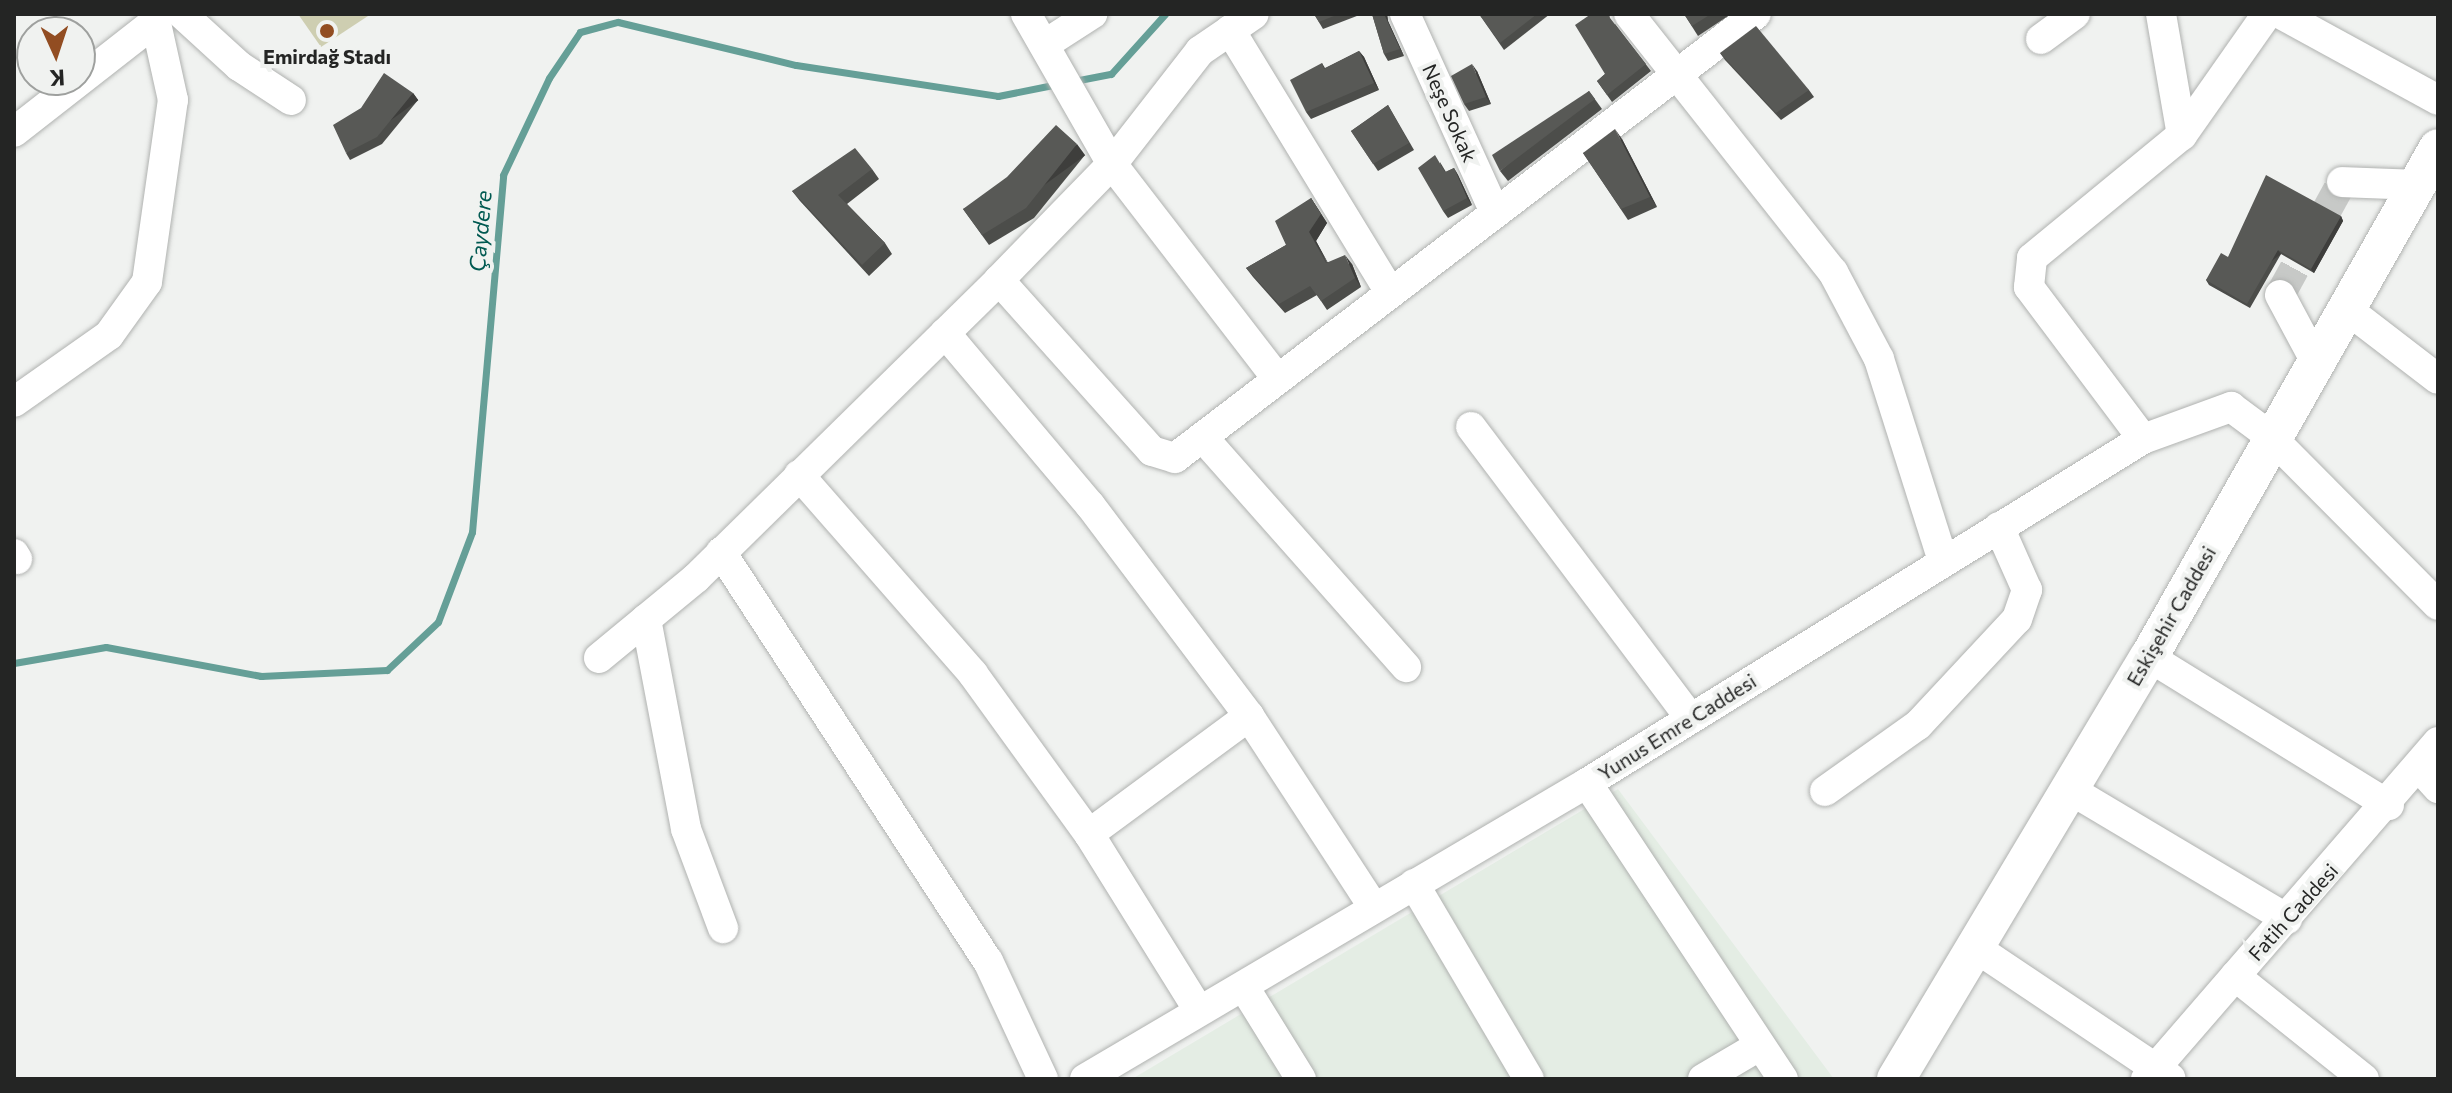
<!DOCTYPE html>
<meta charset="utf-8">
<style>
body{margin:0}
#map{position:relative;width:2452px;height:1093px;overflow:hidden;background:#f0f2f0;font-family:Commissioner,sans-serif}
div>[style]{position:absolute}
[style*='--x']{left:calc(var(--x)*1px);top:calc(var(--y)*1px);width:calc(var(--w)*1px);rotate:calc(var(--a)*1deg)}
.built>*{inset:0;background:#e4ede4}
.green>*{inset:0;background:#ceceb1}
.stream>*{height:7px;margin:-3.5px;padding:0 3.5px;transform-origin:3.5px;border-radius:3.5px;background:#659f97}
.minor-tunnel>*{height:30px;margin-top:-15px;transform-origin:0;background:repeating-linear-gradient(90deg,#c7c9c7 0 30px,transparent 0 45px)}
.roads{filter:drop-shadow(0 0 2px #b0b2b0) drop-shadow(0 0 2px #b0b2b0)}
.minor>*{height:30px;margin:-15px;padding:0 15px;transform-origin:15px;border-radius:15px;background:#fff}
.major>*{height:38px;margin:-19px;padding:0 19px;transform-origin:19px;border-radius:19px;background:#fff}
.wall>*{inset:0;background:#4c4d4a}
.shaded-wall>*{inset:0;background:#3e3e3c;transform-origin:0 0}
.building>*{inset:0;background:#585956}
.dots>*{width:22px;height:22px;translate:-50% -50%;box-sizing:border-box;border:4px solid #f0f2f0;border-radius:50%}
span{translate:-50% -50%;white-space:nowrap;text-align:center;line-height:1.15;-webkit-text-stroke:8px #f0f2f0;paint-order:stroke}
.poi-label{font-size:20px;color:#242524;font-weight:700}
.street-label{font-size:20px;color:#242524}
.water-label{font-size:22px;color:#005951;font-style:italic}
.frame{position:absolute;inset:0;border:16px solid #242524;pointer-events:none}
.north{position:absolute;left:16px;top:16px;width:80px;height:80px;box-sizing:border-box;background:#f0f2f0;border:2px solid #9ea09e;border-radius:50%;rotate:177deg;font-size:22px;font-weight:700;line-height:32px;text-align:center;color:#242524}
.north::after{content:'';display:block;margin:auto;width:28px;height:36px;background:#924d22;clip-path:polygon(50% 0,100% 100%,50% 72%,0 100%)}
</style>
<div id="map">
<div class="built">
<i style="clip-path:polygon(1618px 789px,1834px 1079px,1132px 1079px)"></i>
</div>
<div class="green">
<i style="clip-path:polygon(298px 14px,371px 14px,321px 47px)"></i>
</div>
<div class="stream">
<i style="--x:1074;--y:81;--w:38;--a:-11"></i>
<i style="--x:1111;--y:74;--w:81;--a:-48"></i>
<i style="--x:14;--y:663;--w:93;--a:-9.9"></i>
<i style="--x:106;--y:647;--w:158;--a:10.6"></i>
<i style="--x:261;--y:676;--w:126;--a:-2.7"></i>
<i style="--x:387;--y:670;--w:70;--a:-43.3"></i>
<i style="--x:438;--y:622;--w:96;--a:-69.3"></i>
<i style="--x:472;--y:532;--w:358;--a:-85"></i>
<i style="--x:503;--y:175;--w:107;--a:-64.6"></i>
<i style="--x:549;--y:78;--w:55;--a:-56"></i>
<i style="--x:580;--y:32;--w:39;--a:-15"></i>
<i style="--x:618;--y:22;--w:183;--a:13.6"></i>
<i style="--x:796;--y:65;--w:204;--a:8.7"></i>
<i style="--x:998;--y:96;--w:61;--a:-11.3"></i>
</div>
<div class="minor-tunnel">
<i style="--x:2280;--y:295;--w:129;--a:-61.2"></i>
</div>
<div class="roads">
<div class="minor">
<i style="--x:182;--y:14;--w:77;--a:42.4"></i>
<i style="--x:239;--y:66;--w:62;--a:33.2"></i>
<i style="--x:1026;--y:14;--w:173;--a:60.2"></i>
<i style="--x:1112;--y:164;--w:269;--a:52.4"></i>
<i style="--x:1405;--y:14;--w:217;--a:65.6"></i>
<i style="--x:1629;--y:14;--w:329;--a:51.7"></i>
<i style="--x:1833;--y:272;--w:98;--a:62.1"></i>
<i style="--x:1879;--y:359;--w:212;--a:72.4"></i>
<i style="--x:2161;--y:14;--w:123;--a:80.2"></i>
<i style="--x:2281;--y:14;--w:179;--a:28.7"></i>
<i style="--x:1230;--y:30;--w:305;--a:58.6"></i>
<i style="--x:2041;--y:39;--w:42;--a:-36.3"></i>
<i style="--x:1047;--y:43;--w:54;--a:-32.8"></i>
<i style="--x:14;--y:132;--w:180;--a:-38"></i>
<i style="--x:2342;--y:182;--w:75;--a:2.3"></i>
<i style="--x:999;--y:280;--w:229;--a:48.2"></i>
<i style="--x:1152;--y:451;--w:24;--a:17"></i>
<i style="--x:1175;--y:458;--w:731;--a:-37.39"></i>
<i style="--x:2280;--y:295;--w:76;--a:61.8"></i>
<i style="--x:2348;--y:310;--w:113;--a:37.5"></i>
<i style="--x:945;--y:333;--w:225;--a:49.9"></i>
<i style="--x:1090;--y:505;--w:264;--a:53"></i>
<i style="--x:1249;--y:716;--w:227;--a:56.9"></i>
<i style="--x:14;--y:402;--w:116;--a:-35.2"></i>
<i style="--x:109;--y:335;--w:65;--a:-54.4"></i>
<i style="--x:147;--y:282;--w:184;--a:-81.9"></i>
<i style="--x:173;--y:100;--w:88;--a:-102.5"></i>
<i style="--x:1471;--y:427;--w:364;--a:53"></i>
<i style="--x:2143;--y:439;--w:190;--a:-126.9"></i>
<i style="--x:2029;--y:287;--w:29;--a:-84"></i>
<i style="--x:2032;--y:258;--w:194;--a:-39.4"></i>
<i style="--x:2182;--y:135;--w:148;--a:-54.9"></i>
<i style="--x:1206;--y:441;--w:302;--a:48.5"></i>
<i style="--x:799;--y:475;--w:264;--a:48.8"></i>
<i style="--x:973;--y:674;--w:198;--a:54.1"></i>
<i style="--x:1089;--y:834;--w:208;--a:58.1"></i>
<i style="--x:721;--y:552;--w:488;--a:56.9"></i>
<i style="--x:988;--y:961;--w:130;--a:65"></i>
<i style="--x:14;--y:554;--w:6;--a:59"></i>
<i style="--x:646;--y:619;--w:214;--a:79.2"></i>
<i style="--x:686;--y:829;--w:106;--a:69.5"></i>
<i style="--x:2149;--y:657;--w:282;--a:31.7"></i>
<i style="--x:599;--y:658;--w:126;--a:-39.5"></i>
<i style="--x:696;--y:578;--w:425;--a:-44.5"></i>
<i style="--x:999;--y:280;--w:162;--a:-45.8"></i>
<i style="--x:1112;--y:164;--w:143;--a:-52.1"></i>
<i style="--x:1200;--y:51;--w:65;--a:-34.4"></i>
<i style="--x:2418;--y:766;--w:30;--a:48"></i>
<i style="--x:1587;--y:783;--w:355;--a:56.5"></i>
<i style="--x:2069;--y:789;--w:254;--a:30.8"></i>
<i style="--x:1825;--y:791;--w:114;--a:-35.4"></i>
<i style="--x:1918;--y:725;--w:145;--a:-47"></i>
<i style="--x:2017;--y:619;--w:31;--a:-71"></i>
<i style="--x:2027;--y:590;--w:69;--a:-114"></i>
<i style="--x:1089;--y:834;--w:199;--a:-36.4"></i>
<i style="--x:1414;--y:884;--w:226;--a:59.5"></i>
<i style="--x:1976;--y:948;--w:234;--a:33.8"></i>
<i style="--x:2235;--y:976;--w:165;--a:38.6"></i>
<i style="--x:1244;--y:987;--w:108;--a:58.2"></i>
<i style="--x:1085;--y:1079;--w:583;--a:-30.53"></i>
<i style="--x:1587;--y:783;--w:654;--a:-31.75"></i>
<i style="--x:2143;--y:439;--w:94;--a:-20"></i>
<i style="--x:2231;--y:407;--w:49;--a:36.6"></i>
<i style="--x:2270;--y:436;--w:238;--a:45.2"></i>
<i style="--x:1703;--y:1079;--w:65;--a:-30.5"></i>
<i style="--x:2146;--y:1079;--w:446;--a:-49.1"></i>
</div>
<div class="major">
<i style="--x:1896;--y:1079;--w:492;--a:-59.1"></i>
<i style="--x:2149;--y:657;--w:585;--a:-60.41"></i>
</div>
</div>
<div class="wall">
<i style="clip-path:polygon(1314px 14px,1362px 14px,1323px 29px)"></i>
<i style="clip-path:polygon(1372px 14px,1387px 14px,1388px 21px,1404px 56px,1388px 61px,1384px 54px)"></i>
<i style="clip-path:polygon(1479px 14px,1550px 14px,1504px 50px)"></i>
<i style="clip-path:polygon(1684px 14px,1731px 14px,1698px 36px)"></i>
<i style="clip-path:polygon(1615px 24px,1651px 71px,1612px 102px,1597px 81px,1605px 74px)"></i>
<i style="clip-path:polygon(1359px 51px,1364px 57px,1379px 90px,1311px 119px,1306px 112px,1322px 63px,1325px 68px)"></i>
<i style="clip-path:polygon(1720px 53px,1809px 90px,1814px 97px,1781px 120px,1725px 60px)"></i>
<i style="clip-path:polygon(1477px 71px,1491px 104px,1469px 111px,1464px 104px)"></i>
<i style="clip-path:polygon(1589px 91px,1602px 109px,1508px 181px,1500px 171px)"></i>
<i style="clip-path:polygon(413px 93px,418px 100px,382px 144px,350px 160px,346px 153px)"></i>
<i style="clip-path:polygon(1388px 105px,1414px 150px,1378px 171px,1351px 131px)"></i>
<i style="clip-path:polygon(1622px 139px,1657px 207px,1628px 220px,1583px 153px)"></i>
<i style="clip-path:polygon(1085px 155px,1034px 218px,989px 245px,963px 209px)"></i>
<i style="clip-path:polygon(1440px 162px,1446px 172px,1454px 168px,1458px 175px,1472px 205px,1448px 218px,1443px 211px)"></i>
<i style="clip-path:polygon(872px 169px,879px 179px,847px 204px,885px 243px,892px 254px,869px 276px,800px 201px,792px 191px)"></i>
<i style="clip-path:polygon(1311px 198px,1327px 223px,1316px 241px,1327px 262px,1352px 264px,1361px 287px,1327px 310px,1317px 295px,1285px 313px,1253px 277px,1246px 268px,1286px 245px)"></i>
<i style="clip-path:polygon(2341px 216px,2343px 221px,2314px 273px,2281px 254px,2250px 308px,2209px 285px,2206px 280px,2228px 257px)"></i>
</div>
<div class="shaded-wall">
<i style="clip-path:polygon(1384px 14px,1387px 14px,1388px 21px,1404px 56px,1400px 49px)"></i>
<i style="clip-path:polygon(1359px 51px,1364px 57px,1379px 90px,1374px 83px)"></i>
<i style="clip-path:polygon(1472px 64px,1477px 71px,1491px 104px,1486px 97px)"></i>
<i style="left:413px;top:93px;width:9px;height:57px;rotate:54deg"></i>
<i style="clip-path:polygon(1615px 129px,1622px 139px,1657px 207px,1650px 197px)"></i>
<i style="left:1077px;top:144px;width:14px;height:82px;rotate:54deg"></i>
<i style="clip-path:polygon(1454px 168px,1458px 175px,1472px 205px,1467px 198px)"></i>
<i style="clip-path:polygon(1311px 198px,1327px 223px,1316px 241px,1333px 272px,1309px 232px)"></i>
<i style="clip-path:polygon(2341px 216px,2343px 221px,2314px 273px,2311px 269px)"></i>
<i style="left:2278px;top:250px;width:5px;height:62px;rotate:53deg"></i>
<i style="clip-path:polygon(1345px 255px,1352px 264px,1361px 287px,1355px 278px)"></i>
</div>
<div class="building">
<i style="clip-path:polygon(1314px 14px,1339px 14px,1319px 22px)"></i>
<i style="clip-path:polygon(1372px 14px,1384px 14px,1400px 49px,1384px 54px)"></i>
<i style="clip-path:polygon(1479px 14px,1537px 14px,1500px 43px)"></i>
<i style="clip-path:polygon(1591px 14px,1609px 14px,1610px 18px,1646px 64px,1607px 95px,1597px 81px,1605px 74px,1575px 25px)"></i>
<i style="clip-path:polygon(1684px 14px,1711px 14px,1692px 26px)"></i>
<i style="clip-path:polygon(1756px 26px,1809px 90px,1776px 113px,1720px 53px)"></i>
<i style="clip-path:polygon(1359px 51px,1374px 83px,1306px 112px,1290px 80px,1322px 63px,1324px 69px)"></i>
<i style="clip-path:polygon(1472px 64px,1486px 97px,1464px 104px,1451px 76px)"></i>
<i style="clip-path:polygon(384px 73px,413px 93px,377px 137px,346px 153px,333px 125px,361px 108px)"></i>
<i style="clip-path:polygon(1589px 91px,1595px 99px,1500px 171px,1492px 155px)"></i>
<i style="clip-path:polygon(1388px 105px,1409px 143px,1373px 164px,1351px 131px)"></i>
<i style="clip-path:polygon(1056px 125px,1077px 144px,1026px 208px,982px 235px,963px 209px,1007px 177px)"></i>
<i style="clip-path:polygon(1615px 129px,1650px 197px,1621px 209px,1583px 153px)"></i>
<i style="clip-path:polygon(855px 148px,872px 169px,838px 195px,885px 243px,862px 265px,792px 191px)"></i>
<i style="clip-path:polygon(1435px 155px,1445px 172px,1454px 168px,1467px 198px,1443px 211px,1418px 168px)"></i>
<i style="clip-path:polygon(2266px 175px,2341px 216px,2311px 269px,2278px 250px,2247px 304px,2206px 280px,2221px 253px,2228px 257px)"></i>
<i style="clip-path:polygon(1311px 198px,1321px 214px,1309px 232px,1326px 263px,1345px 255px,1355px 278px,1321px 301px,1310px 286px,1279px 304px,1246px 268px,1286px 245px,1275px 221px)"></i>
</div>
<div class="dots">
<i style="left:327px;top:31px;background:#924d22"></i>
</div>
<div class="poi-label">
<span style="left:327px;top:56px">Emirdağ Stadı</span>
</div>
<div class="street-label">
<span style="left:1450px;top:113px;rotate:66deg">Neşe Sokak</span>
<span style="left:2171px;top:616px;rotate:-60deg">Eskişehir Caddesi</span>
<span style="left:1677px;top:727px;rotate:-32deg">Yunus Emre Caddesi</span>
<span style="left:2293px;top:912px;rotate:-48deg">Fatih Caddesi</span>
</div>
<div class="water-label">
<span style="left:480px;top:231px;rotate:-85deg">Çaydere</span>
</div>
<div class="frame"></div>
<div class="north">K</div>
</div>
